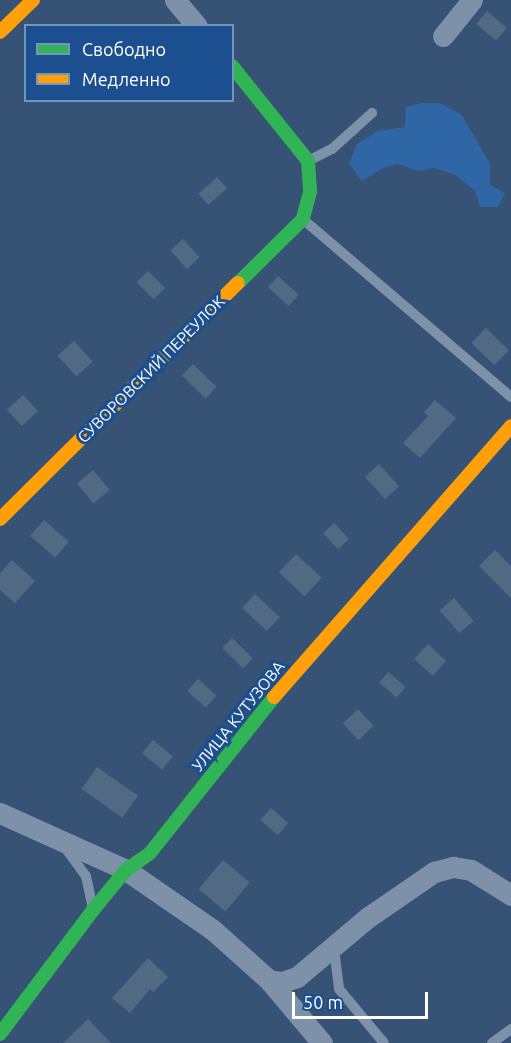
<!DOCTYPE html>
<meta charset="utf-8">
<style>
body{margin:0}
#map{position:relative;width:511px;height:1043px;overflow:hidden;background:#365274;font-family:Ubuntu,sans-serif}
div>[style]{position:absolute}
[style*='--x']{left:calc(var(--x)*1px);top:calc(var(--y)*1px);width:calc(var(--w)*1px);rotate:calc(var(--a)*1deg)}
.green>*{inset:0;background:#2f66a5}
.building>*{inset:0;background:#526984;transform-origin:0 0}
.lane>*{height:10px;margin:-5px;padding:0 5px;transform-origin:5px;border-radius:5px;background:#7d92a8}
.street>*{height:21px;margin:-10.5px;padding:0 10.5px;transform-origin:10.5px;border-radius:10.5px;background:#7d92a8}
.fast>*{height:14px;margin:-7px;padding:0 7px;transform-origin:7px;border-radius:7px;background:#30b455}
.slow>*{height:14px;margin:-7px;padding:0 7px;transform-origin:7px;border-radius:7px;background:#ff9f0a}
span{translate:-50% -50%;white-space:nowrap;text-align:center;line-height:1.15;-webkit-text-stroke:6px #1b4f8f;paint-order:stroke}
.street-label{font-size:16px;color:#fff}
.legend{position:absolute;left:24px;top:24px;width:210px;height:78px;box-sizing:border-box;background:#1b4f8f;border:2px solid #7695bc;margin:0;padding:8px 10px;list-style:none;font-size:18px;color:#fff}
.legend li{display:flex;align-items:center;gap:12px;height:30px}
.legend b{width:30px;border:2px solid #7695bc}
.scale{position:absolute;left:292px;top:992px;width:136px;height:27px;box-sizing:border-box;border:3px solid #fff;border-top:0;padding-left:8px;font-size:18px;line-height:21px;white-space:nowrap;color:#fff;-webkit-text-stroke:4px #1b4f8f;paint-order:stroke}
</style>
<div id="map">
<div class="green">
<i style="clip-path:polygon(421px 103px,440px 103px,462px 115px,490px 164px,490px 185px,505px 193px,498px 207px,480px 207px,475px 191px,455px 175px,434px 168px,418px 171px,398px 164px,383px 168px,362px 181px,349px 164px,357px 144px,378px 131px,405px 127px,406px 107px)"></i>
</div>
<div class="building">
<i style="left:487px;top:11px;width:26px;height:17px;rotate:40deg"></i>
<i style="left:217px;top:177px;width:15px;height:25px;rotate:48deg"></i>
<i style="left:183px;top:239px;width:25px;height:17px;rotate:48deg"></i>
<i style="left:148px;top:271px;width:24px;height:16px;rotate:45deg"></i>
<i style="left:278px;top:276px;width:28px;height:15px;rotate:42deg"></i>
<i style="left:486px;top:328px;width:32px;height:21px;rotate:44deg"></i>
<i style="left:74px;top:341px;width:28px;height:22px;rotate:48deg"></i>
<i style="left:193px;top:364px;width:33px;height:16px;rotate:44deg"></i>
<i style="left:23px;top:395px;width:22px;height:22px;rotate:47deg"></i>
<i style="clip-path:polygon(435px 400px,456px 418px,420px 458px,403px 443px,428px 416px,424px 412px)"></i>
<i style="left:379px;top:464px;width:30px;height:19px;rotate:48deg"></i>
<i style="left:93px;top:470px;width:26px;height:21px;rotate:50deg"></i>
<i style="left:44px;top:520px;width:33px;height:21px;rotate:41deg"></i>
<i style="left:334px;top:523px;width:22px;height:15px;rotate:47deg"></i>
<i style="clip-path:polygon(495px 550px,511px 566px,511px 598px,479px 566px)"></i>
<i style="left:296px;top:554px;width:35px;height:25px;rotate:43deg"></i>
<i style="clip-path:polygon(12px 560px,35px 581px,15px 603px,0 590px,0 573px)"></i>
<i style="left:255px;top:594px;width:34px;height:19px;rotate:43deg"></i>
<i style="left:454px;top:598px;width:30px;height:19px;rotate:49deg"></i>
<i style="left:232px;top:638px;width:29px;height:14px;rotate:44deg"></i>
<i style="left:428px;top:644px;width:25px;height:20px;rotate:43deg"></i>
<i style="left:388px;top:672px;width:23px;height:14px;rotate:40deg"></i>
<i style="left:198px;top:679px;width:25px;height:16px;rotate:42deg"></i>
<i style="left:358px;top:709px;width:23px;height:21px;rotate:47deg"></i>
<i style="left:153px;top:740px;width:26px;height:17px;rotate:40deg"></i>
<i style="left:97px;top:767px;width:50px;height:27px;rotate:35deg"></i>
<i style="left:271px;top:808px;width:23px;height:16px;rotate:41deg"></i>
<i style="left:223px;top:860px;width:35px;height:38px;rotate:40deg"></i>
<i style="clip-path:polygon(148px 958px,168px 977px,153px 992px,150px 989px,130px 1013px,112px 998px)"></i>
<i style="clip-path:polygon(88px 1019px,111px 1043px,63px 1043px)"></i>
</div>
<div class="lane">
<i style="--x:308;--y:161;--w:27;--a:-27"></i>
<i style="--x:332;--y:149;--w:54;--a:-42"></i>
<i style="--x:305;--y:221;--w:271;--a:40.5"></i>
<i style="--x:64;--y:846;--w:37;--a:54"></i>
<i style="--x:86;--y:876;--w:29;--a:78"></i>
<i style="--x:334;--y:948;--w:41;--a:83"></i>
<i style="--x:339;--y:989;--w:70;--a:50.2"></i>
<i style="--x:492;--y:1043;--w:24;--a:-36"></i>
</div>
<div class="street">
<i style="--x:175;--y:0;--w:34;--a:50"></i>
<i style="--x:443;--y:36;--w:46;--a:-51.1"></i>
<i style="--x:0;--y:813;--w:138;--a:24.3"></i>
<i style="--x:126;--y:870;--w:106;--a:34.6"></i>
<i style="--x:213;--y:930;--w:75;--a:41.8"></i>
<i style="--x:269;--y:980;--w:82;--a:49.9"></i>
<i style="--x:269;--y:980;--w:13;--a:9"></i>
<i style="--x:282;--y:982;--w:16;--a:-18"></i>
<i style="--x:297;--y:977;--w:92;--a:-40.1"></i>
<i style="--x:367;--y:918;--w:81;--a:-34.5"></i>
<i style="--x:434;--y:872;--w:20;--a:-15"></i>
<i style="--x:453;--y:867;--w:18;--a:9"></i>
<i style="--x:471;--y:870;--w:47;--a:32"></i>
</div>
<div class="fast">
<i style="--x:232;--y:66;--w:122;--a:51.3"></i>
<i style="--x:308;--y:161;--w:31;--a:86"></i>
<i style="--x:310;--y:192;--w:28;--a:105"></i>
<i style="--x:303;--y:219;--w:91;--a:135.4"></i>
<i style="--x:0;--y:1034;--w:155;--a:-53.1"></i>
<i style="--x:93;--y:910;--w:52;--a:-50.5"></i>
<i style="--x:126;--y:870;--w:29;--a:-35"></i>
<i style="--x:150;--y:853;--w:199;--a:-51.5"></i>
</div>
<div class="slow">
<i style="--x:0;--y:32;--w:46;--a:-44.1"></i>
<i style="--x:0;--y:519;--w:335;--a:-44.8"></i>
<i style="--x:274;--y:697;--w:360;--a:-48.8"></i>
</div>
<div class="street-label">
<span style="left:151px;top:369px;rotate:-45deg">СУВОРОВСКИЙ ПЕРЕУЛОК</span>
<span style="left:238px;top:716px;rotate:-51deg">УЛИЦА КУТУЗОВА</span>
</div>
<ul class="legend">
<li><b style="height:8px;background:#30b455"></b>Свободно</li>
<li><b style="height:8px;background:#ff9f0a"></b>Медленно</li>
</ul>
<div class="scale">50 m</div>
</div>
